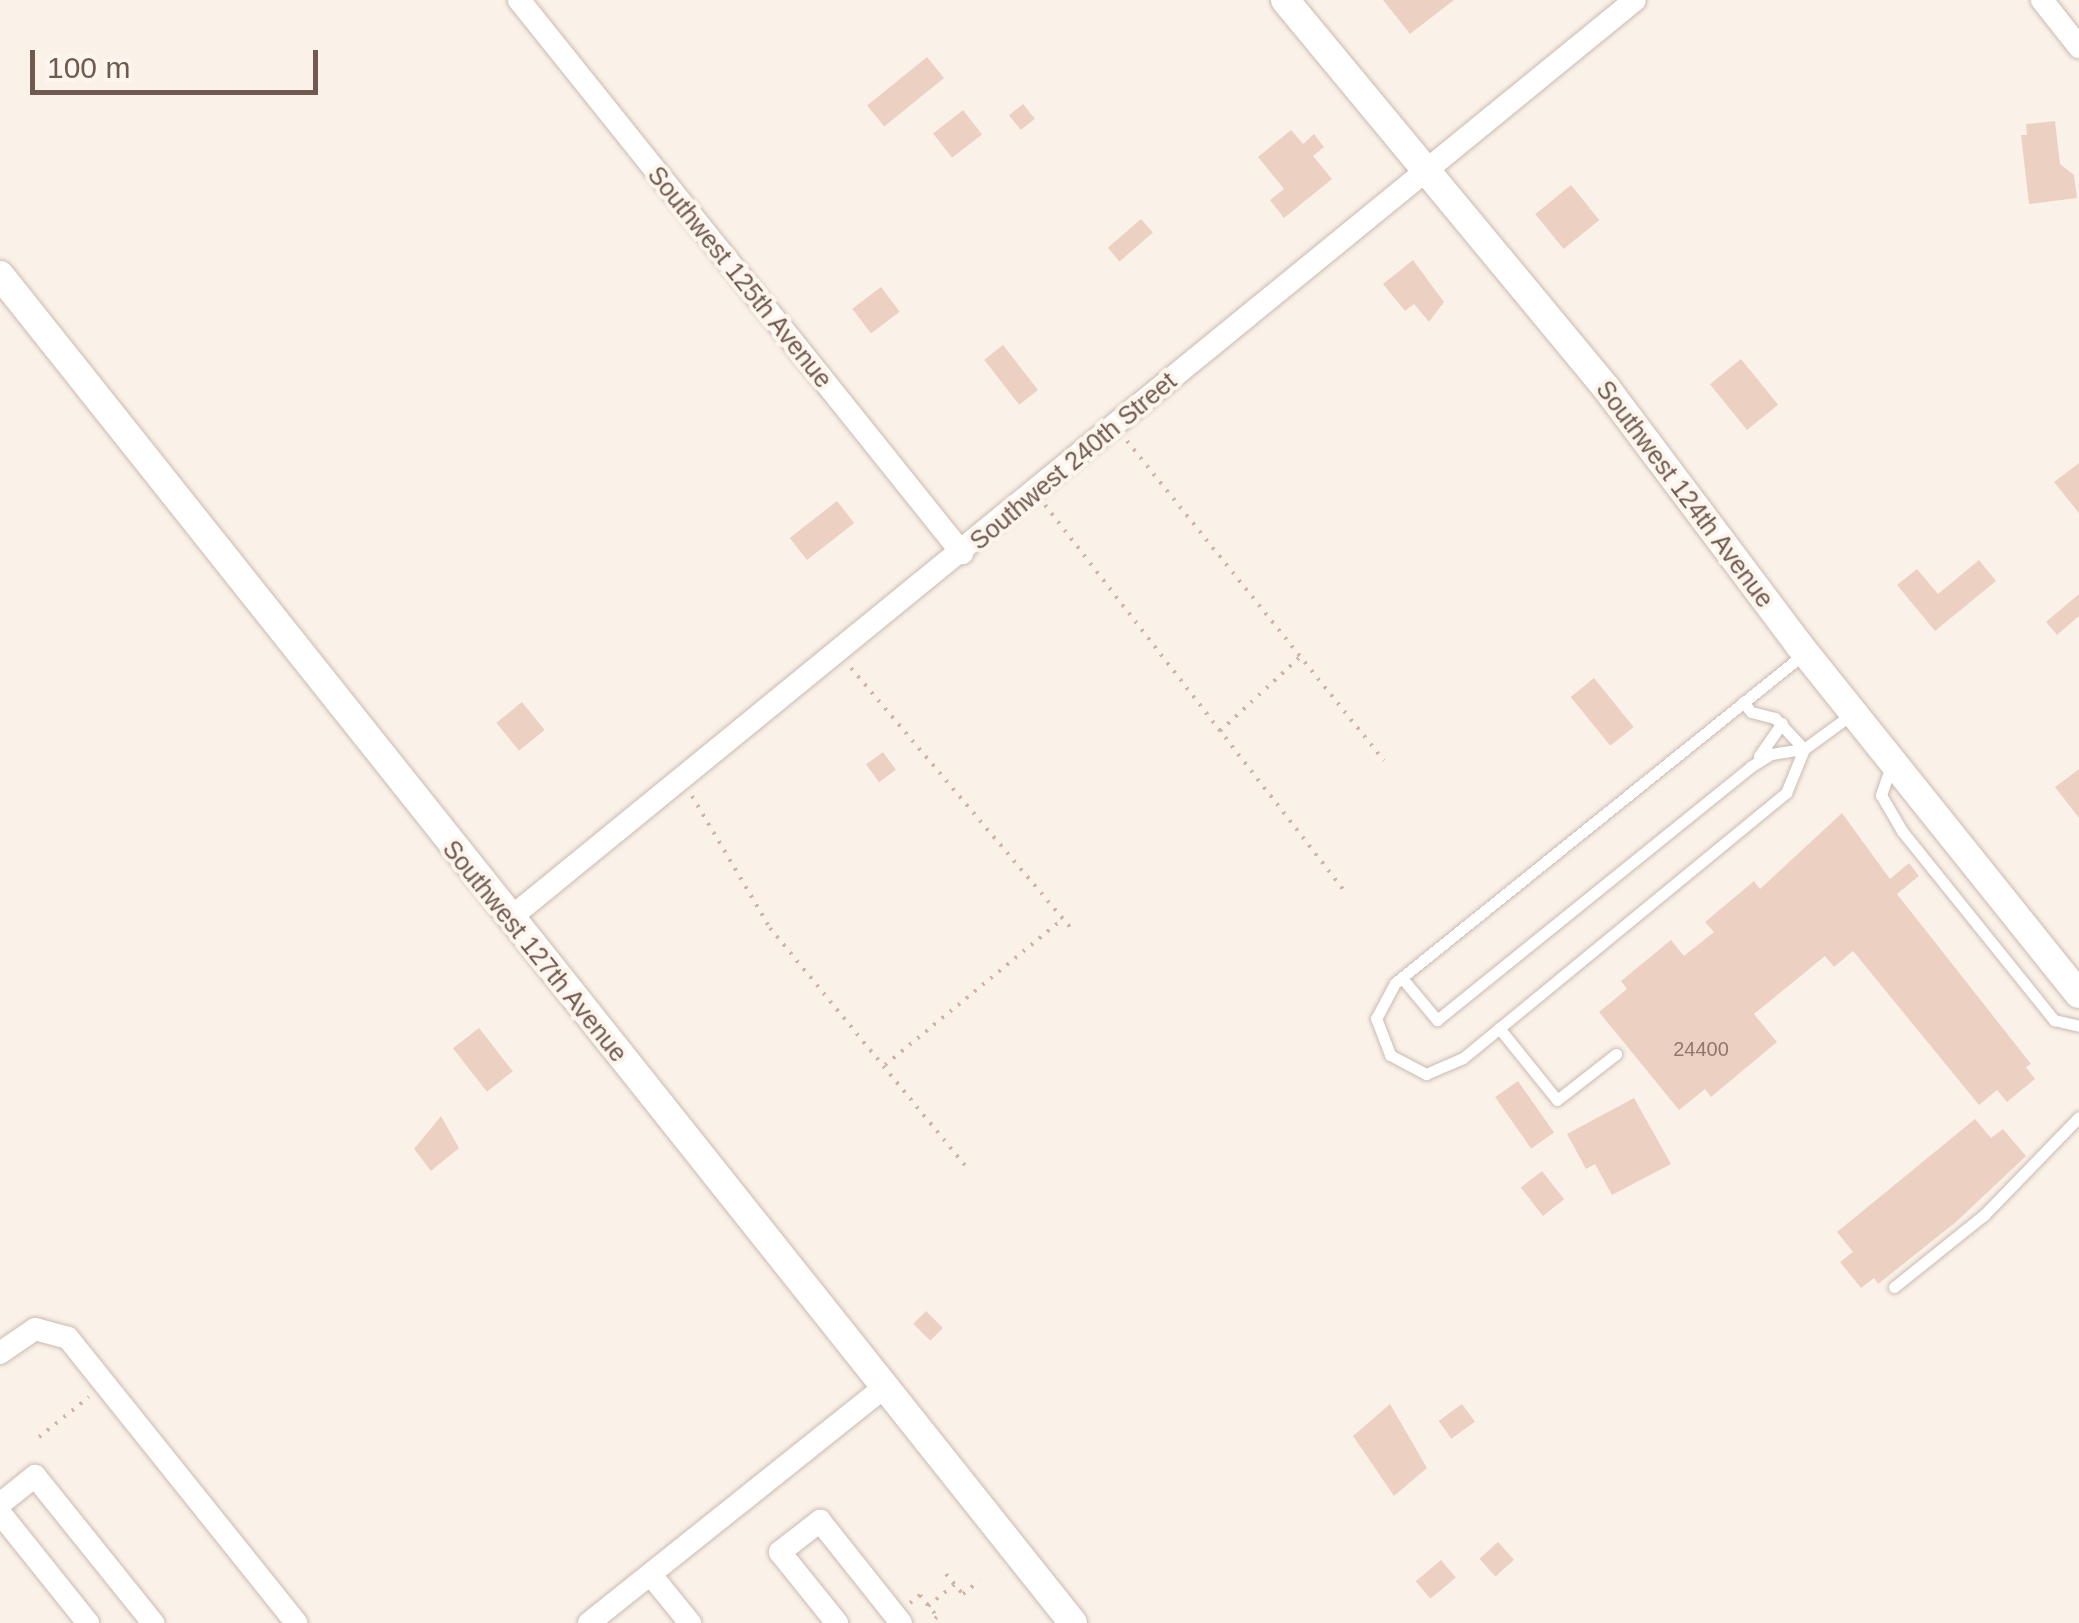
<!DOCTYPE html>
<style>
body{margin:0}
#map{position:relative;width:2079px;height:1623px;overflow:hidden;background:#faf2e9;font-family:Helvetica,sans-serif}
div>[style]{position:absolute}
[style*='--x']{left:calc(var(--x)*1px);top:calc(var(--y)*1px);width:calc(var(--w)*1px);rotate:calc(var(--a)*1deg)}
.building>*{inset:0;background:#ecd1c3;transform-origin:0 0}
.path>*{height:4px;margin-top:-2px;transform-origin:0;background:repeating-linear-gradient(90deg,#d1b4a7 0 2.5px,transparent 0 10.5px)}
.roads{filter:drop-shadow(0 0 2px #cbbab0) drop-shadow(0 0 2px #cbbab0)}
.service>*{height:11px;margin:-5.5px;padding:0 5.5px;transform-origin:5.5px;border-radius:5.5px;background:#fff}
.minor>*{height:22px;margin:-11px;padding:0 11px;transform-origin:11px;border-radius:11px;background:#fff}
.tertiary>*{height:28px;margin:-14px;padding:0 14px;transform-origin:14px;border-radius:14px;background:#fff}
span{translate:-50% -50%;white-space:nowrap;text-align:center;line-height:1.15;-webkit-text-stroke:8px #fdf6ee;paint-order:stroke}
.number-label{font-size:20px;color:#90776c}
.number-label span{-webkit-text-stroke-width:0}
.street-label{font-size:25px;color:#71594f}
.scale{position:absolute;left:30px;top:50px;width:288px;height:45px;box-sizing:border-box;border:5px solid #71594f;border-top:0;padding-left:12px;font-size:30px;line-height:35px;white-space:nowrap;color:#71594f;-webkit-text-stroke:8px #fdf6ee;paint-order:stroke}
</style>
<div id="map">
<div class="building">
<i style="clip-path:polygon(1383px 0,1454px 0,1410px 34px)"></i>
<i style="left:927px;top:57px;width:27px;height:77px;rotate:51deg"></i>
<i style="left:1023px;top:104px;width:19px;height:18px;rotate:51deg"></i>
<i style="left:963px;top:110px;width:31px;height:38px;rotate:52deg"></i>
<i style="clip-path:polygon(2055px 121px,2060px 164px,2074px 175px,2077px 198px,2029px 204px,2021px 135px,2027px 135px,2026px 124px)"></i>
<i style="clip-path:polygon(1291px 130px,1303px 144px,1314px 134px,1324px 147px,1313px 156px,1332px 179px,1284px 218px,1270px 200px,1284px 189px,1258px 157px)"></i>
<i style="left:1571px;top:185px;width:45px;height:46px;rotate:51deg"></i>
<i style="left:1141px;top:219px;width:18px;height:44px;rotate:49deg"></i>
<i style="clip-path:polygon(1413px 260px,1444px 302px,1429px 322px,1414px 304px,1405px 311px,1383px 284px)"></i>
<i style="left:881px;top:287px;width:31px;height:36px;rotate:53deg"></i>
<i style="left:1003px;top:345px;width:57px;height:24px;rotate:52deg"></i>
<i style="left:1741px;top:359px;width:59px;height:40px;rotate:51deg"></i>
<i style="clip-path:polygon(2079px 463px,2079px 513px,2054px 482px)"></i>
<i style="left:837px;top:501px;width:28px;height:60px;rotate:52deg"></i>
<i style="clip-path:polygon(1979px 560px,1996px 581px,1935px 631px,1897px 585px,1917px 569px,1938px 594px)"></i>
<i style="clip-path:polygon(2079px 594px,2079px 616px,2057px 635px,2046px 622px)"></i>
<i style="left:1594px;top:678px;width:63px;height:30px;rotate:51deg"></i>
<i style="left:522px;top:702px;width:36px;height:33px;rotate:51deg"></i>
<i style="left:883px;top:752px;width:22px;height:21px;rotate:54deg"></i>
<i style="clip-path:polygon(2079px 769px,2079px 818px,2055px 787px)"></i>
<i style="clip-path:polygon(1842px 813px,1890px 879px,1909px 863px,1919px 876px,1897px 894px,2031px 1064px,2026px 1067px,2035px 1079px,2007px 1102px,1997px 1090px,1979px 1105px,1853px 951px,1834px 967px,1825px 956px,1754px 1014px,1777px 1042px,1711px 1097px,1705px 1089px,1679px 1110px,1599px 1012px,1627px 989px,1621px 981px,1671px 940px,1684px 956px,1714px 932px,1705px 922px,1754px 881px,1760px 889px)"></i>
<i style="left:479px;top:1028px;width:55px;height:33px;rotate:52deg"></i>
<i style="left:1518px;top:1081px;width:63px;height:28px;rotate:55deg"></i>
<i style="clip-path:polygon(1634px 1098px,1671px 1164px,1612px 1195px,1595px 1164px,1586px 1169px,1567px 1134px)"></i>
<i style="clip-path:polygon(441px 1116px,459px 1148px,431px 1171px,414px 1149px)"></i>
<i style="clip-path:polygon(1975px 1119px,1991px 1138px,2003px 1129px,2026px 1156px,1956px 1222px,1878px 1284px,1874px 1278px,1861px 1288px,1840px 1262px,1853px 1252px,1837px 1232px)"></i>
<i style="left:1542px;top:1171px;width:36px;height:27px;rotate:52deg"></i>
<i style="left:926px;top:1311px;width:24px;height:18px;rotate:45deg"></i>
<i style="clip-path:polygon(1390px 1404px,1427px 1468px,1394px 1496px,1353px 1436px)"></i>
<i style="left:1462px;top:1404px;width:22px;height:29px;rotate:54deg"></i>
<i style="left:1498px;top:1542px;width:24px;height:25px;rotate:48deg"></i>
<i style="left:1441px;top:1560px;width:23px;height:33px;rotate:50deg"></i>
</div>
<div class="path">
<i style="--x:1127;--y:441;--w:410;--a:51.2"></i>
<i style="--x:1045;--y:505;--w:491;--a:52.2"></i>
<i style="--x:851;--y:668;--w:346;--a:49.8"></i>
<i style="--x:1220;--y:731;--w:109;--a:-42.8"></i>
<i style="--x:692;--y:796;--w:153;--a:59.4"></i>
<i style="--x:770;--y:928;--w:307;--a:50.6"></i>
<i style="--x:885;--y:1065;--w:230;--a:-39.4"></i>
<i style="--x:39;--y:1437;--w:64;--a:-38.7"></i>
<i style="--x:946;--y:1574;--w:26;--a:50"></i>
<i style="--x:963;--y:1594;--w:21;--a:-39"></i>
<i style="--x:910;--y:1603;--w:13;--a:-39"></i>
<i style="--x:920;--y:1595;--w:28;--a:52"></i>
<i style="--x:937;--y:1617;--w:10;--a:143"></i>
<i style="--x:928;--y:1606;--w:35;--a:-39"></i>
</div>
<div class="roads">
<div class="service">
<i style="--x:1805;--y:653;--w:526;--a:141.17"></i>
<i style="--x:1395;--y:983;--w:40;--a:118"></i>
<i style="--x:1376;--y:1018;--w:40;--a:69"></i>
<i style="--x:1390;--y:1055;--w:41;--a:27.8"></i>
<i style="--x:1426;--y:1074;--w:40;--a:-23.4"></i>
<i style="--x:1463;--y:1058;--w:418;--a:-39.4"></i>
<i style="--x:1786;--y:793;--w:48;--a:-67.8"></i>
<i style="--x:1804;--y:749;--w:59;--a:-36.1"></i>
<i style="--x:1743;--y:702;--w:13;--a:51"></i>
<i style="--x:1751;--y:712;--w:25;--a:14"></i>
<i style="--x:1775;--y:718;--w:42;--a:46.9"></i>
<i style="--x:1759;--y:756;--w:40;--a:-55.1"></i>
<i style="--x:1892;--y:763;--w:34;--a:109"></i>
<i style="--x:1881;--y:795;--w:42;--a:59.7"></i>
<i style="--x:1902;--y:831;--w:243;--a:51.2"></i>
<i style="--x:2054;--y:1020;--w:26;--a:13"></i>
<i style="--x:1402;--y:978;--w:55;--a:50.2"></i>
<i style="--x:1437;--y:1020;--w:402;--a:-38.9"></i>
<i style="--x:1750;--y:767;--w:25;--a:-32"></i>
<i style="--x:1771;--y:754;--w:33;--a:-9"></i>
<i style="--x:1499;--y:1028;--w:92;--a:51.1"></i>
<i style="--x:1557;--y:1100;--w:75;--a:-37.9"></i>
<i style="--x:1894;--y:1287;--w:115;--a:-38.7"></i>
<i style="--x:1984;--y:1215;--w:136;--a:-45.9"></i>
</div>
<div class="minor">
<i style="--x:519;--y:0;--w:709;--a:51.3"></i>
<i style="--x:2042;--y:0;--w:60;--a:51.8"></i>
<i style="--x:509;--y:919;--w:1453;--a:-39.22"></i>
<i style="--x:0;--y:1353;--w:42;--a:-34.4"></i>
<i style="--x:35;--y:1329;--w:34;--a:15"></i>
<i style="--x:68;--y:1338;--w:365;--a:51.3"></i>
<i style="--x:0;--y:1504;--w:45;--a:-38.7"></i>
<i style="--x:35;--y:1476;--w:189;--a:51.2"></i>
<i style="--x:0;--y:1513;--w:141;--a:51.3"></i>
<i style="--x:651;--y:1575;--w:62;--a:50.9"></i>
<i style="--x:589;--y:1623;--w:380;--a:-38.6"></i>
<i style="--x:837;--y:1623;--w:91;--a:-128.8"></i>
<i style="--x:780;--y:1552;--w:51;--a:-37.8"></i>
<i style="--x:820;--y:1521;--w:130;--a:51.5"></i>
</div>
<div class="tertiary">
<i style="--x:1285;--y:0;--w:505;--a:50.38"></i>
<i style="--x:1607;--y:389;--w:320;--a:53.1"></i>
<i style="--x:1799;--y:645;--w:447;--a:51.3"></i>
<i style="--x:0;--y:275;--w:1723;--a:51.48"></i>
</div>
</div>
<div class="number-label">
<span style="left:1701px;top:1049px">24400</span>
</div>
<div class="street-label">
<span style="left:740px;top:277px;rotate:51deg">Southwest 125th Avenue</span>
<span style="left:1073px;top:461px;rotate:-40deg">Southwest 240th Street</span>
<span style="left:1685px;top:494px;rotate:53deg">Southwest 124th Avenue</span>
<span style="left:535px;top:951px;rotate:51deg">Southwest 127th Avenue</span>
</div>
<div class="scale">100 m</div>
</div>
